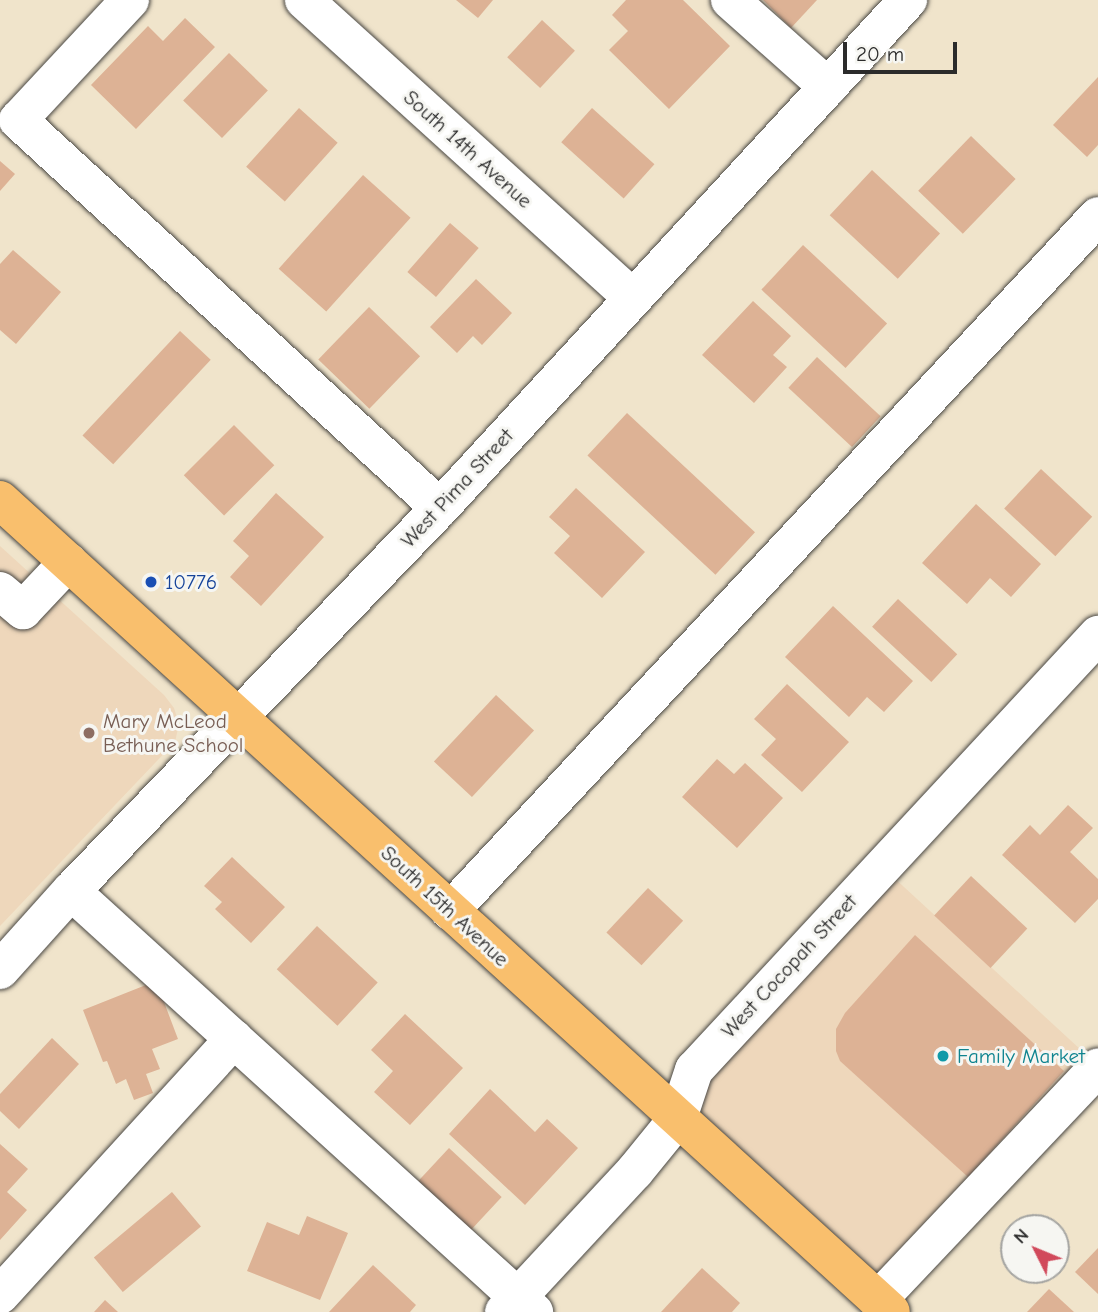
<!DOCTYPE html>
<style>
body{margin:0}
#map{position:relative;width:1098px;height:1312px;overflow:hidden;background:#f0e4cb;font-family:"Comic Neue",sans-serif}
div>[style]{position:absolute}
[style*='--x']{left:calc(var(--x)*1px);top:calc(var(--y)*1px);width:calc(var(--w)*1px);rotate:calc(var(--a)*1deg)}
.built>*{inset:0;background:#eed7bb}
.building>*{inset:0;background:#ddb295;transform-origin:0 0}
.roads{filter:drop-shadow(0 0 2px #494743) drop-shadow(0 0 2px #494743)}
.minor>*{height:38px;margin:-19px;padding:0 19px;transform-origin:19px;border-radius:19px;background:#fff}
.major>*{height:38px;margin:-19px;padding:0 19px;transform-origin:19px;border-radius:19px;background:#f9bf6d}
.dots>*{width:19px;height:19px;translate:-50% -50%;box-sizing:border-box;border:4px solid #f6f6f2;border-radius:50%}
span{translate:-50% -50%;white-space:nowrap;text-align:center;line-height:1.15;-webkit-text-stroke:6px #f6f6f2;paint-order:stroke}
.street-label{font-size:21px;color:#2b2b2b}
.transit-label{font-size:21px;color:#164399}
.left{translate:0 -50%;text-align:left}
.education-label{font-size:21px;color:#785e54}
.culture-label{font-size:21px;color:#0d838f}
.north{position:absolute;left:1000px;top:1214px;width:70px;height:70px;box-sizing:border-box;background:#f6f6f2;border:2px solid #a5a5a2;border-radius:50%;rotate:313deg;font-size:19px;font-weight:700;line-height:28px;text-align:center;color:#2b2b2b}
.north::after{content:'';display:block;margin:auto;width:24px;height:32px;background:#d1495b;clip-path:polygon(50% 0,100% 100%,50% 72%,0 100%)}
.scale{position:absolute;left:843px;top:42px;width:114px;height:32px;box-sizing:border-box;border:4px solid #2b2b2b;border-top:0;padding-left:9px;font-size:21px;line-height:24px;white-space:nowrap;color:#2b2b2b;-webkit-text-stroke:5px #f6f6f2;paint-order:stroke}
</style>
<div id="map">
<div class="built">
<i style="clip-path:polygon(0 546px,164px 695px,174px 708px,179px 724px,175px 742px,0 926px)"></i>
<i style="clip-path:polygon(891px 875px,1093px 1061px,882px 1288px,694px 1111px,711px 1067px)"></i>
</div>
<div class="building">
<i style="clip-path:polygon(456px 0,493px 0,478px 18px)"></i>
<i style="clip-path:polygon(626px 0,683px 0,730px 46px,669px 109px,609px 50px,628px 31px,612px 15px)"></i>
<i style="clip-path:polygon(763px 0,817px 0,791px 28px)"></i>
<i style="clip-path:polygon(185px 18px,215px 47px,136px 129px,91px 85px,148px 26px,163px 41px)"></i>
<i style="left:542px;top:20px;width:45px;height:51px;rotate:43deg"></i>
<i style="left:229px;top:53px;width:54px;height:66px;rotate:44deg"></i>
<i style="clip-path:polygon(1098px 77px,1098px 145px,1087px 157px,1053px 125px)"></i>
<i style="left:299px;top:108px;width:52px;height:79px;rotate:42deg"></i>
<i style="left:592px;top:108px;width:84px;height:46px;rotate:42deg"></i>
<i style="left:971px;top:136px;width:62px;height:76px;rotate:44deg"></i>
<i style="clip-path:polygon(0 161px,15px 174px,0 191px)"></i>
<i style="left:872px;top:170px;width:93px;height:62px;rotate:43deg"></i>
<i style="left:363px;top:175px;width:64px;height:126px;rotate:42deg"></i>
<i style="left:450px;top:223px;width:38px;height:65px;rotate:41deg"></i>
<i style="left:803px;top:245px;width:115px;height:61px;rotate:43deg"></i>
<i style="clip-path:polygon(13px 250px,61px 292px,16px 344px,0 330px,0 264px)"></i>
<i style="clip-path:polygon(476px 279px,512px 313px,482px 345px,473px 336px,457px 353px,430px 327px)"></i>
<i style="clip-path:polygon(753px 301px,791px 336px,773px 355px,787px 367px,754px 403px,702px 355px)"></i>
<i style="left:369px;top:307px;width:71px;height:73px;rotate:44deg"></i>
<i style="left:180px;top:331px;width:42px;height:143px;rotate:43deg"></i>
<i style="left:817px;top:357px;width:87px;height:42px;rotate:43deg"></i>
<i style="left:627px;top:413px;width:175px;height:58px;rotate:43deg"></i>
<i style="left:234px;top:425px;width:57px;height:71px;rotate:45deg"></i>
<i style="left:1041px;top:469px;width:70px;height:54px;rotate:43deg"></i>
<i style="clip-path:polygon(576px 488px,645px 552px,602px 598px,554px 553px,570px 536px,549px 517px)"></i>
<i style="clip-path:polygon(276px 493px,324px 537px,261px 606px,230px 577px,249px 556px,233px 541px)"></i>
<i style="clip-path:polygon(976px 504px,1041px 564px,1011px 597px,990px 578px,967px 604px,922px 563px)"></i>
<i style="left:898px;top:599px;width:81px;height:38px;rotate:43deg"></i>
<i style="clip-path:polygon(833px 606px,913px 681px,884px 712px,867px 697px,849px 717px,785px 657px)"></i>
<i style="clip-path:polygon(787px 684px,849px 742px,802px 792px,761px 755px,776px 739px,754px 719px)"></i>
<i style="left:496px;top:695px;width:52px;height:91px;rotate:43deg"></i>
<i style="clip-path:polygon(717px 759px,734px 774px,745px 763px,783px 798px,737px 848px,682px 797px)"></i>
<i style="clip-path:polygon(1068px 805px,1093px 828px,1070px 852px,1098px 879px,1098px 899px,1075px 923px,1002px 855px,1030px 825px,1040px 835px)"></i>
<i style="clip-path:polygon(232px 857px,285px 907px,251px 943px,215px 909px,222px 902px,204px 886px)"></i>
<i style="left:971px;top:876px;width:77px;height:54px;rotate:43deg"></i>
<i style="left:648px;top:888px;width:48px;height:61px;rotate:43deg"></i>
<i style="left:317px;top:926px;width:83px;height:59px;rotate:43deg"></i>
<i style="clip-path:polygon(915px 935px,1064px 1071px,968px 1177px,840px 1061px,836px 1051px,836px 1029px,845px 1013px)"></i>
<i style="clip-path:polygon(156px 981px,178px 1039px,152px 1049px,160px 1069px,146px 1074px,153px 1093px,134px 1100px,126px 1079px,116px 1084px,107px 1061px,103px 1062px,83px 1010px)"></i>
<i style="clip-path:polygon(405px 1014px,463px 1068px,410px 1125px,374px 1092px,393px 1071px,371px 1050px)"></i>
<i style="clip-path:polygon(52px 1038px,79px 1064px,19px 1129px,0 1111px,0 1094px)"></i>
<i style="clip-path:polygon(490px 1089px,535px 1132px,547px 1119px,578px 1148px,525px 1205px,449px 1134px)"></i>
<i style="clip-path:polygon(0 1144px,28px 1169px,7px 1192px,27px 1210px,0 1240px)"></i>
<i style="left:449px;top:1148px;width:72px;height:45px;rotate:43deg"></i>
<i style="left:172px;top:1192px;width:45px;height:102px;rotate:50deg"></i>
<i style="clip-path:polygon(307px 1216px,348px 1233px,320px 1300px,247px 1271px,267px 1222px,299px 1235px)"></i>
<i style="clip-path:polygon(1098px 1248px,1098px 1294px,1075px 1272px)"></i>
<i style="clip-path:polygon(373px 1265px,416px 1305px,410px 1312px,329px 1312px)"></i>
<i style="clip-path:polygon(702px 1268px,740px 1303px,732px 1312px,661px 1312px)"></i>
<i style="clip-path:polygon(1049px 1289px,1074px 1312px,1027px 1312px)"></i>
<i style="clip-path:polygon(105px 1300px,118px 1312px,94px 1312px)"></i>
</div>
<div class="roads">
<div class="minor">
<i style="--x:130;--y:0;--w:164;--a:133"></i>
<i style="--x:18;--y:120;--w:573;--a:42.6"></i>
<i style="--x:304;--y:0;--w:444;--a:42.2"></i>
<i style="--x:730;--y:0;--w:131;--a:41.6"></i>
<i style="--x:0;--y:591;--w:30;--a:40"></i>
<i style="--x:23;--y:610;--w:66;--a:-46.8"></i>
<i style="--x:71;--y:891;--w:626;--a:42.28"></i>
<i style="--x:450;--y:911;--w:950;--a:-47"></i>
<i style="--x:0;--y:970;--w:106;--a:-48.1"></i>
<i style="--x:71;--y:891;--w:532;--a:-46.07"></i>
<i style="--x:440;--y:508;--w:691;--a:-47.35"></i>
<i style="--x:0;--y:1295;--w:347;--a:-47.6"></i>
<i style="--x:878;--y:1300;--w:320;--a:-46.6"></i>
<i style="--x:504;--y:1312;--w:192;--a:-47.1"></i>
<i style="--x:635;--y:1171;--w:68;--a:-50.9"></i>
<i style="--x:678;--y:1118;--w:51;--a:-71.6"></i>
<i style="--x:694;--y:1070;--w:594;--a:-47.12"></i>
</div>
<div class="major">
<i style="--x:0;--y:500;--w:1205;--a:42.34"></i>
</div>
</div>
<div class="dots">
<i style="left:151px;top:582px;background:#1a4fb4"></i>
<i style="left:89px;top:733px;background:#8d6e63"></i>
<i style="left:943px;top:1056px;background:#0f9aa8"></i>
</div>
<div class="street-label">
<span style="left:468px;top:149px;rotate:42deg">South 14th Avenue</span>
<span style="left:457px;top:488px;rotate:-47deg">West Pima Street</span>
<span style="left:445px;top:906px;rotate:43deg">South 15th Avenue</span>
<span style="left:789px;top:966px;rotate:-47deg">West Cocopah Street</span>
</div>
<div class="transit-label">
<span class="left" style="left:165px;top:582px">10776</span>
</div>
<div class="education-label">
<span class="left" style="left:103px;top:733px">Mary McLeod<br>Bethune School</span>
</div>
<div class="culture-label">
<span class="left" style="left:957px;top:1056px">Family Market</span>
</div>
<div class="north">N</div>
<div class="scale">20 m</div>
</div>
